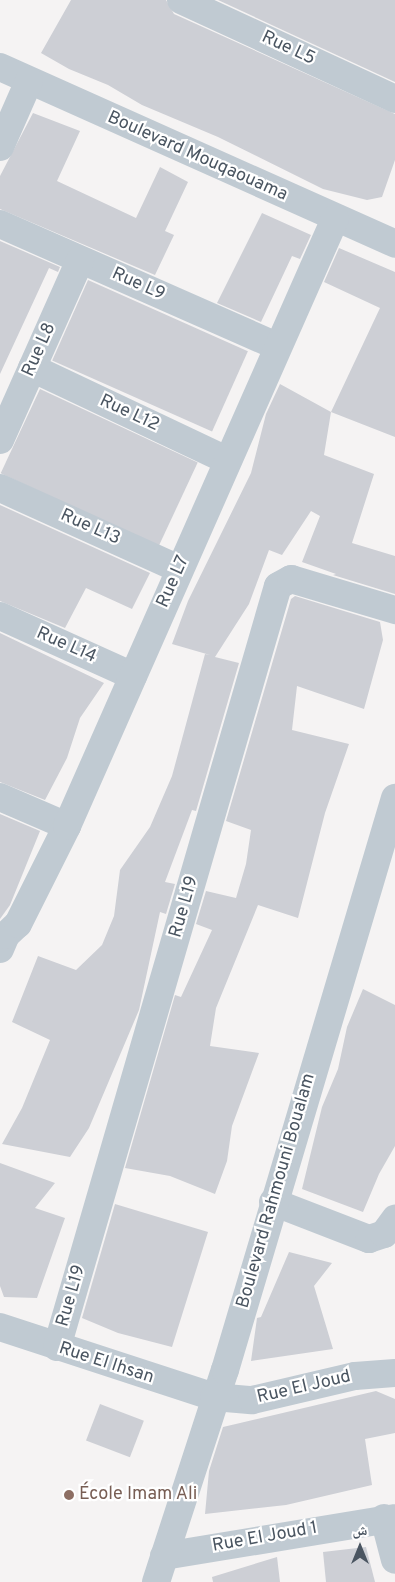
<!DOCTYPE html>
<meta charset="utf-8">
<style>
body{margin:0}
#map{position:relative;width:395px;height:1582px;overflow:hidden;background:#f5f3f3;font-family:Overpass,"Noto Naskh Arabic",sans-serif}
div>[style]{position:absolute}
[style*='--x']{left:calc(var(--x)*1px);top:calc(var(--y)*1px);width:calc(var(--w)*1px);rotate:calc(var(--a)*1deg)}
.building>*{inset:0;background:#cdcfd5;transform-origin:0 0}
.minor>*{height:28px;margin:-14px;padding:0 14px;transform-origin:14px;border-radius:14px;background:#c0cad2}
.dots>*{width:14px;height:14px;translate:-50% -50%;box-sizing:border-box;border:2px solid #fff;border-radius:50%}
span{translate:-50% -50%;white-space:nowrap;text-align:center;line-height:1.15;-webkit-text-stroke:4.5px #fff;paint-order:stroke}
.street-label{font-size:18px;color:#4a5561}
.education-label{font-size:18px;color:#785e54}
.left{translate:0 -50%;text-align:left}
.north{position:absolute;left:335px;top:1522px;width:50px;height:50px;-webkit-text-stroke:4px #fff;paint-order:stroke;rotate:0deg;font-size:14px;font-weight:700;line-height:20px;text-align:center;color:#4a5561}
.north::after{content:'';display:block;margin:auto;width:18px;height:22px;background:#4a5561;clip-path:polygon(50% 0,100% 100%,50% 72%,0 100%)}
</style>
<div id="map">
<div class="building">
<i style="clip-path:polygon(71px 0,166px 0,174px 14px,395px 114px,395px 160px,382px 197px,367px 200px,323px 189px,218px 137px,142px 105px,108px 85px,69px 69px,41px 53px)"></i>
<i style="clip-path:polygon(218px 0,395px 0,395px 82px)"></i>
<i style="clip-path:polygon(33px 113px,80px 131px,57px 181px,136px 218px,160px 167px,188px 182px,165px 231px,174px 235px,155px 275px,0 209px,0 176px)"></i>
<i style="clip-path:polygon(262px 213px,311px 235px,300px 259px,292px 256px,261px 322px,217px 303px)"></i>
<i style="clip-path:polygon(0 241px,60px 267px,58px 272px,49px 268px,0 374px)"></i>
<i style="clip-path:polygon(339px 248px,395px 272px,395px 437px,331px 412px,380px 308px,324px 282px)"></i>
<i style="left:88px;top:280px;width:175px;height:88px;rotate:24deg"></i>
<i style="clip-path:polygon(280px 384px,331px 412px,324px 455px,374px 474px,352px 543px,395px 556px,395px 594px,333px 575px,336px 574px,302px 562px,320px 516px,311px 511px,282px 555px,269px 550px,249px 604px,215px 657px,239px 663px,196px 811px,192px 810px,165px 882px,175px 884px,166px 914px,160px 912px,139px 1010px,89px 1128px,70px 1157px,2px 1144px,22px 1108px,50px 1040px,12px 1022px,38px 956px,76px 970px,102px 945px,114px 916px,120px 870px,150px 827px,172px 776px,205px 654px,210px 655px,172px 644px,188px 601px,251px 473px,266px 414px)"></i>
<i style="left:40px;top:389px;width:174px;height:93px;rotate:25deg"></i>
<i style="clip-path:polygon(0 505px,150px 573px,132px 609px,86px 588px,65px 628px,0 601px)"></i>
<i style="clip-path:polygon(295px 596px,380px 622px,383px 640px,364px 709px,297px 686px,292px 730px,349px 744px,325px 813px,298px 918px,258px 905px,216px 1008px,210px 1046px,259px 1053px,232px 1126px,227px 1161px,215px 1194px,170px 1176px,125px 1168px,175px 995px,181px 997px,212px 930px,196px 924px,206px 891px,236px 898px,246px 864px,251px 830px,226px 821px,291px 599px)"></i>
<i style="clip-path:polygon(0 633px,104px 683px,80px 718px,67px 758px,45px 800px,0 782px)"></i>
<i style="clip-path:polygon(0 814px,40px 831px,10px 905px,0 919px)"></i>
<i style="clip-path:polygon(363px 989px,395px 1005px,395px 1146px,379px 1174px,363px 1212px,302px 1189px,322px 1107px,338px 1069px,347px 1027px)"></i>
<i style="clip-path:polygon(0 1163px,55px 1183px,35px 1208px,65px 1218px,37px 1298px,4px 1297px,0 1286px)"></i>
<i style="clip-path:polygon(115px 1204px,208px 1232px,172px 1347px,118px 1333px,82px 1318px)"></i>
<i style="clip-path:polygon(289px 1252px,332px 1263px,314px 1286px,333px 1349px,251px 1361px,257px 1318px,261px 1317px)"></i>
<i style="clip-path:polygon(376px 1391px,395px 1399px,395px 1433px,365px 1439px,372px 1485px,286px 1505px,205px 1514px,209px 1471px,223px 1427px)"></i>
<i style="left:100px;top:1404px;width:47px;height:39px;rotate:21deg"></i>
<i style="clip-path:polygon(366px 1547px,375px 1582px,326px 1582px,323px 1552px)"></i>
<i style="clip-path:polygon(277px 1557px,280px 1582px,213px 1582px,212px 1577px)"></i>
</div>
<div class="minor">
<i style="--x:181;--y:0;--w:236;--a:24.8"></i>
<i style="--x:0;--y:67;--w:433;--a:24.1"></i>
<i style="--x:0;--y:147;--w:72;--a:-66.3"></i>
<i style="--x:0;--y:224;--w:303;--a:23.8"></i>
<i style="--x:32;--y:368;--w:216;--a:25.3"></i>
<i style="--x:0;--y:440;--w:197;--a:-66"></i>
<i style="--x:0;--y:488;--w:196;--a:24.3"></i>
<i style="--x:0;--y:616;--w:146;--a:24.3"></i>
<i style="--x:0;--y:797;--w:73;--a:23.4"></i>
<i style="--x:0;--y:949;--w:15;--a:-67"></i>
<i style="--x:6;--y:935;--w:16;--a:-43"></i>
<i style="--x:18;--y:924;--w:110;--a:-63.4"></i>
<i style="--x:67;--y:826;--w:664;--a:-66.18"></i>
<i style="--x:273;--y:1202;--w:103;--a:21.1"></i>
<i style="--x:369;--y:1239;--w:16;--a:-18"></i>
<i style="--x:384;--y:1234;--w:19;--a:-54"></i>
<i style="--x:0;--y:1327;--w:225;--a:18.1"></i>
<i style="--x:214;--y:1397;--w:38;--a:5"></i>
<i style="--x:252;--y:1400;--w:106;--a:-13.1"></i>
<i style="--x:355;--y:1376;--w:40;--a:-4.3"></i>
<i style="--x:57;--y:1347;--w:792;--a:-73.81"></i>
<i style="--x:278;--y:586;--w:15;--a:-28"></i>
<i style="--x:291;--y:579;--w:109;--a:16.6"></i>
<i style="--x:384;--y:1518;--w:43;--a:75.3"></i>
<i style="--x:164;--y:1556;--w:234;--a:-9.3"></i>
<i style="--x:156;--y:1582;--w:223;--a:-72"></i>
<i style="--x:225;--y:1370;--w:597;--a:-73.45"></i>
</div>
<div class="dots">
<i style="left:69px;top:1495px;background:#8d6e63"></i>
</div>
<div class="street-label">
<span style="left:288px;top:49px;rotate:25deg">Rue L5</span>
<span style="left:197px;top:157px;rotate:24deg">Boulevard Mouqaouama</span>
<span style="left:138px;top:285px;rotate:24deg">Rue L9</span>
<span style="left:40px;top:350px;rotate:-66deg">Rue L8</span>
<span style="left:129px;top:414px;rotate:25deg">Rue L12</span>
<span style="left:90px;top:528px;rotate:24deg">Rue L13</span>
<span style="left:174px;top:582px;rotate:-66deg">Rue L7</span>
<span style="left:66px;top:646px;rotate:24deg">Rue L14</span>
<span style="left:185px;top:907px;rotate:-74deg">Rue L19</span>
<span style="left:277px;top:1191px;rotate:-74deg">Boulevard Rahmouni Boualam</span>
<span style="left:72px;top:1296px;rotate:-74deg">Rue L19</span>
<span style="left:106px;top:1364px;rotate:18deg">Rue El Ihsan</span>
<span style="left:304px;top:1388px;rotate:-13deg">Rue El Joud</span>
<span style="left:265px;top:1538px;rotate:-10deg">Rue El Joud 1</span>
</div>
<div class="education-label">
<span class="left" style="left:79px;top:1495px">École Imam Ali</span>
</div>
<div class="north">ش</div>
</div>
